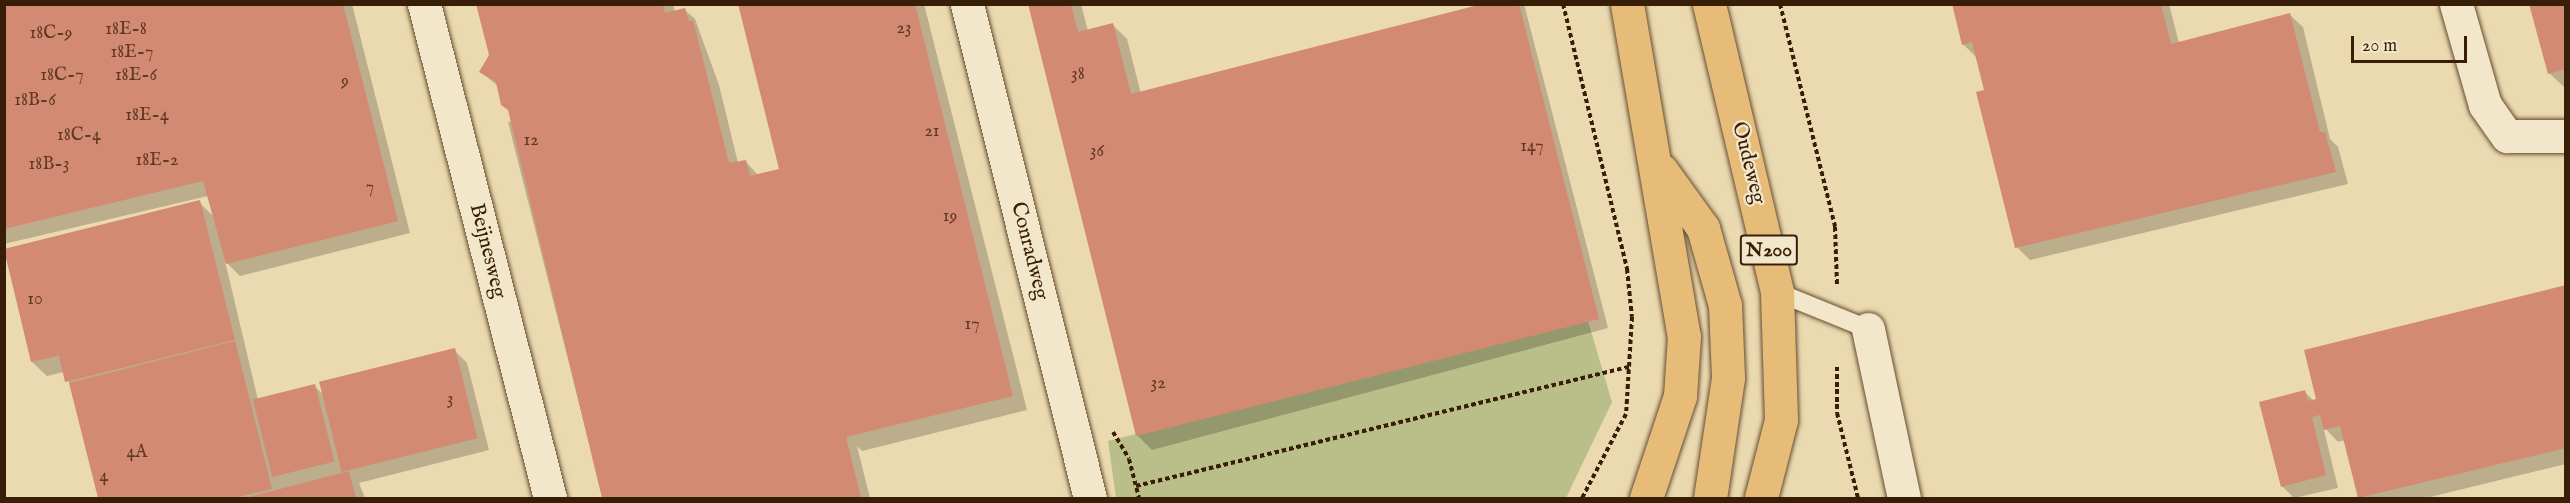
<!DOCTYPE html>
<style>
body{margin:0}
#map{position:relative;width:2570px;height:503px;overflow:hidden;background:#ebd9af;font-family:"IM FELL English",serif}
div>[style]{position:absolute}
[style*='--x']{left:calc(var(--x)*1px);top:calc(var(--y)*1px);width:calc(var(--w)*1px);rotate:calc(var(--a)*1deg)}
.green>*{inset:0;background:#babf89}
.shadow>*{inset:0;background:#0003}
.building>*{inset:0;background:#d38a72;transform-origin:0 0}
.path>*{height:4px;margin-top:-2px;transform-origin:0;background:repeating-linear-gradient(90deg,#391e07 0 4.5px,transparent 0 7.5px)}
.roads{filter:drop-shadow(0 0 2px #664d31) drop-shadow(0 0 2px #664d31)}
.lane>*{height:18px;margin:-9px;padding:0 9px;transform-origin:9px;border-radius:9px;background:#f2e6cb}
.street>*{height:33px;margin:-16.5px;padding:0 16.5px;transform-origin:16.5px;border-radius:16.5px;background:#f2e6cb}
.primary>*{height:33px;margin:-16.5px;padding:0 16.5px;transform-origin:16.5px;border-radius:16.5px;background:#e6bc78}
span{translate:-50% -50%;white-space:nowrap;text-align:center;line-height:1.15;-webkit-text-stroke:4.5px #f2e6cb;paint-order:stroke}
.number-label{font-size:18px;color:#603922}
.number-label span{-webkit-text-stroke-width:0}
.shield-label span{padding:2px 4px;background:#f2e6cb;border:2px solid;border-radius:4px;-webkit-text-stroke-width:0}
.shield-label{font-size:20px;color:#391e07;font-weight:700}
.street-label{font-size:21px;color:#391e07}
.frame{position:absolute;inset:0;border:6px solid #391e07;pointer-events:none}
.scale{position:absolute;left:2351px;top:36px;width:116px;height:27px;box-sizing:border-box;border:3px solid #391e07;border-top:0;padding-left:8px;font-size:18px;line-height:21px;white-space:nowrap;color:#391e07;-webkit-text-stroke:4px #f2e6cb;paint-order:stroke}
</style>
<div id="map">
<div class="green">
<i style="clip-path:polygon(1588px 321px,1612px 402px,1566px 498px,1116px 498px,1108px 441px)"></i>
</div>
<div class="shadow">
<i style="clip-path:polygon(4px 4px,352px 4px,410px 233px,240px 276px,225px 261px,258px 400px,314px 386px,324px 395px,454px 350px,467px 363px,489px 450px,359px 483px,365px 498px,100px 498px,71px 386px,64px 372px,47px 376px,32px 362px,4px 250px,199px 202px,214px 217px,208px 196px,4px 244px)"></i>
<i style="clip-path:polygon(478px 4px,673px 4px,675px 12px,685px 10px,695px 19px,719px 85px,738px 163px,745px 161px,759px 176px,782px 175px,739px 4px,924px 4px,1027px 410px,862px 451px,857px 446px,870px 498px,603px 498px,508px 122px,513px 121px,499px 87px,481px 72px,490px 56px)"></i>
<i style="clip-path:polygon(1029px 4px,1081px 4px,1088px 31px,1113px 25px,1127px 39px,1141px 94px,1487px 4px,1524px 4px,1608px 328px,1152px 450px,1137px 435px)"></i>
<i style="clip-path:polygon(1953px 4px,2169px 4px,2179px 43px,2290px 15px,2303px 27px,2330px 139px,2338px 147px,2348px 184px,2030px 260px,2017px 247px,1986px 92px,1976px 57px,1963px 44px)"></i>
<i style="clip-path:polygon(2566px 4px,2566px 87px,2564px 87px,2549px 73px)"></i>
<i style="clip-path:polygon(2566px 286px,2566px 464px,2426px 498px,2360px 498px,2345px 440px,2338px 442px,2323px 426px,2338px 488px,2294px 498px,2282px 486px,2305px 392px,2314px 401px)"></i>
</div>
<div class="building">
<i style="clip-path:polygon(4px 4px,343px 4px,398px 221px,226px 264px,203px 181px,4px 229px)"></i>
<i style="clip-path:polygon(476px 4px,663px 4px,665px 13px,685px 8px,689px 22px,693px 20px,729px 163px,746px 160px,750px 176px,779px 169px,738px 4px,915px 4px,1013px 396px,846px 437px,861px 498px,602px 498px,508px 110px,501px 105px,496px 82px,479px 72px,489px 55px)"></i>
<i style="clip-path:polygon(1028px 4px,1071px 4px,1078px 32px,1113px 23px,1131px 94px,1482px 4px,1519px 4px,1599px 319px,1136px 436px)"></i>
<i style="clip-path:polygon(1952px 4px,2161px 4px,2171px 44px,2290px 13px,2320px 132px,2325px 132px,2336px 172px,2015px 248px,1976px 92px,1984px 90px,1972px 42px,1962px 45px)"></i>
<i style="clip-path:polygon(2529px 4px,2566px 4px,2566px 69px,2548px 74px)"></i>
<i style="clip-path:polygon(200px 200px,235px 340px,65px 382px,59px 356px,31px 362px,4px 249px)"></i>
<i style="clip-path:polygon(2566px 285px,2566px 448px,2358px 498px,2340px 426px,2324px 430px,2320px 415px,2312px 417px,2326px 475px,2281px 487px,2259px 402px,2305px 390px,2308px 401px,2316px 399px,2304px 350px)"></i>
<i style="clip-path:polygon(235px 341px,272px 489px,234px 498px,98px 498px,69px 383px)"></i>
<i style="left:455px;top:348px;width:93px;height:140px;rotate:76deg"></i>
<i style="left:315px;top:384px;width:80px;height:64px;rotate:76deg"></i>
<i style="clip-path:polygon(349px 471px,356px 498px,245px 498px)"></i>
</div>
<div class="path">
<i style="--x:1563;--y:4;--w:273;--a:76.4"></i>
<i style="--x:1627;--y:269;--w:48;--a:84.1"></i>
<i style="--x:1632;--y:317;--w:97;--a:93.5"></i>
<i style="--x:1626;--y:414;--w:95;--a:117.6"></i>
<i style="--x:1780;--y:4;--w:230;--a:76.1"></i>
<i style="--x:1835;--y:227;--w:57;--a:88"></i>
<i style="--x:1837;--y:367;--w:46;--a:90"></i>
<i style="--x:1837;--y:413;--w:88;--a:76.1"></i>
<i style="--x:1113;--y:432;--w:31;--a:59"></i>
<i style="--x:1129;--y:459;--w:40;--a:75.6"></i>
<i style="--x:1136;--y:486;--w:510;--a:-13.6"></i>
</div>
<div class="roads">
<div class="lane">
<i style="--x:1777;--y:292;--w:98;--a:22.1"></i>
</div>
<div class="street">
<i style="--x:424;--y:4;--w:510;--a:75.69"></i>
<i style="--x:967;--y:4;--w:509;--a:76.02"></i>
<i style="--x:2456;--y:4;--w:105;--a:74"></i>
<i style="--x:2485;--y:105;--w:38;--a:55"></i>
<i style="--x:2507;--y:136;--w:59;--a:0"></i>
<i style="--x:1868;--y:329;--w:173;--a:78"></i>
</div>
<div class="primary">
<i style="--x:1627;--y:4;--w:337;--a:80.3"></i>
<i style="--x:1684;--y:336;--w:60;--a:93.8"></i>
<i style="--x:1680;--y:396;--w:108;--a:108.4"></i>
<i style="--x:1709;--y:4;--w:296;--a:76.7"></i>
<i style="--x:1777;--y:292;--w:128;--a:88.2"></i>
<i style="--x:1781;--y:420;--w:81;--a:104.4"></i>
<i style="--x:1661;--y:170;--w:72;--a:54.1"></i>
<i style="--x:1703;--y:228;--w:80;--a:74.1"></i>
<i style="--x:1725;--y:305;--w:73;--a:87.6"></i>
<i style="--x:1728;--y:378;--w:121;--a:98.5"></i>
</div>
</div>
<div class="number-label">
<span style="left:904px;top:29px">23</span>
<span style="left:126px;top:30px">18E-8</span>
<span style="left:51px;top:34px">18C-9</span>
<span style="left:132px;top:53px">18E-7</span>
<span style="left:1078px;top:75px">38</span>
<span style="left:62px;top:76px">18C-7</span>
<span style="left:136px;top:76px">18E-6</span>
<span style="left:345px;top:82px">9</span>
<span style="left:35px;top:101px">18B-6</span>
<span style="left:147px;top:116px">18E-4</span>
<span style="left:932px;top:132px">21</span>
<span style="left:79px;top:136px">18C-4</span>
<span style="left:531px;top:141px">12</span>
<span style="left:1532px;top:147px">147</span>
<span style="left:1097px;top:152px">36</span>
<span style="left:157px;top:161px">18E-2</span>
<span style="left:49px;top:165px">18B-3</span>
<span style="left:370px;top:188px">7</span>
<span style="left:950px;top:217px">19</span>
<span style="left:35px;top:300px">10</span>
<span style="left:972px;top:325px">17</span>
<span style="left:1158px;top:384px">32</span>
<span style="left:450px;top:400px">3</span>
<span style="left:137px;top:453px">4A</span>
<span style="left:104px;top:477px">4</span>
</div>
<div class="shield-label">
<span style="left:1769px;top:250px">N200</span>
</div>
<div class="street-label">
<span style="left:1748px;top:163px;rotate:76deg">Oudeweg</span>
<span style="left:487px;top:251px;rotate:76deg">Beijnesweg</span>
<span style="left:1029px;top:251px;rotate:76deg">Conradweg</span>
</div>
<div class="frame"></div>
<div class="scale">20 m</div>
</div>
